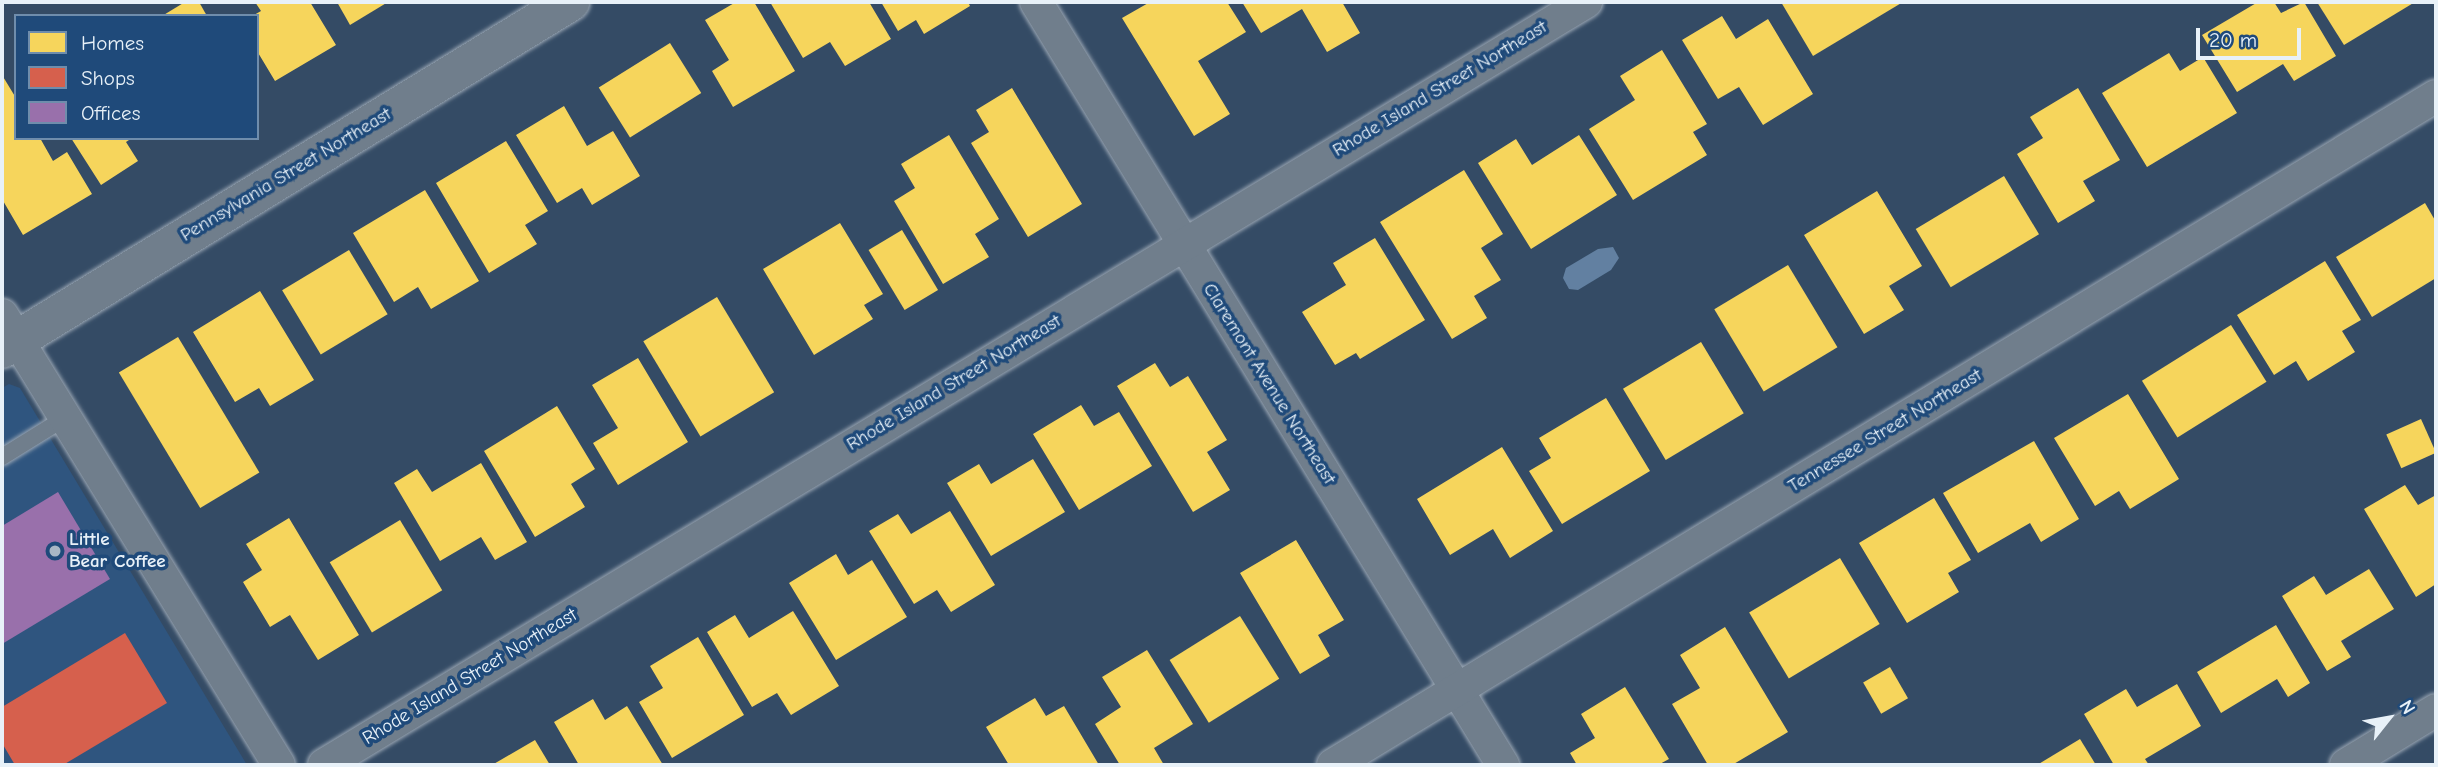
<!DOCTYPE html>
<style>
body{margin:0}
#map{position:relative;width:2438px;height:767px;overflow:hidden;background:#344b65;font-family:"Comic Neue",sans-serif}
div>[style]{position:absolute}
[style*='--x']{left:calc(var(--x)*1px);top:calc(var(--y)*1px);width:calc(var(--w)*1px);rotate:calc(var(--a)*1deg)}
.built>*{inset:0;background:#2f557f}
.water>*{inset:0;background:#6280a1}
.homes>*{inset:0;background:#f6d55c;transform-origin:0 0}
.shops>*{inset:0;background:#d6604d}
.offices>*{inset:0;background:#9970ab}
.roads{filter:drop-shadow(0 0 2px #9aa6b3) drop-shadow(0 0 2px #9aa6b3)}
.lane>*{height:16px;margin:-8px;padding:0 8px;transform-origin:8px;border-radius:8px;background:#707e8c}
.street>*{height:32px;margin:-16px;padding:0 16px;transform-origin:16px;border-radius:16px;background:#707e8c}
.secondary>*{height:38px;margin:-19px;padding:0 19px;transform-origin:19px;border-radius:19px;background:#707e8c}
.dots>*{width:19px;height:19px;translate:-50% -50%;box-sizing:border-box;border:4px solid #1f4a7a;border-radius:50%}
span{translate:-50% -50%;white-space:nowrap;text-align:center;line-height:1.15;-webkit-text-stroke:7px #1f4a7a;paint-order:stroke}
.street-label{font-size:19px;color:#e8f1f8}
.poi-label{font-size:19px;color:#e8f1f8;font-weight:700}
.left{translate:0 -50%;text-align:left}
.frame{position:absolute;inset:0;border:4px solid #e8f1f8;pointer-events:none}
.legend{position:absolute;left:14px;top:14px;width:245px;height:126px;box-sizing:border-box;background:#1f4a7a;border:2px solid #6f8dac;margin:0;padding:9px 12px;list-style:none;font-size:21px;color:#e8f1f8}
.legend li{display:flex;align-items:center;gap:14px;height:35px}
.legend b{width:35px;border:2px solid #6f8dac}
.north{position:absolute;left:2354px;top:683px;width:70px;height:70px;-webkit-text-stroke:5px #1f4a7a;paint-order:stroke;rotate:59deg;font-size:19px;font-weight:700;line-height:28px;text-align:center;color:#e8f1f8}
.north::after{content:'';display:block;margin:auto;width:24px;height:32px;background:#e8f1f8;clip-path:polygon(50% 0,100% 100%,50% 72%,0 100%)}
.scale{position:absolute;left:2196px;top:28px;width:105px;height:32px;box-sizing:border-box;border:4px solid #e8f1f8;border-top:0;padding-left:9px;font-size:21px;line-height:24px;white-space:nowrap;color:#e8f1f8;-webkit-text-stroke:5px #1f4a7a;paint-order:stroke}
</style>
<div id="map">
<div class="built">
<i style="clip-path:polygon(9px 384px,20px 388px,247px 765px,2px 765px,2px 388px)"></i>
</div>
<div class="water">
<i style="clip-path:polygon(1613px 247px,1619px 258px,1611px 270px,1578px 290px,1569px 289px,1563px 278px,1566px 268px,1598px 249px)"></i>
</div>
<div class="homes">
<i style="clip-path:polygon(185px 2px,199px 2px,207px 16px,162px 16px)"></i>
<i style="clip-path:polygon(255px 2px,310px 2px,336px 45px,275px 81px,257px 51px,257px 16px,252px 16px,261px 11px)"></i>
<i style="clip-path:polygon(337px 2px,388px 2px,350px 25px)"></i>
<i style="clip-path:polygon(736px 2px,754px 2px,795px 71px,733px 107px,712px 71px,729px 60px,705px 20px)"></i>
<i style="clip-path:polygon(770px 2px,869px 2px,891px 39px,845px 66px,830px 42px,803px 58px)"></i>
<i style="clip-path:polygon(881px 2px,968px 2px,970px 6px,924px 34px,916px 20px,898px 31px)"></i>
<i style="clip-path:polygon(1150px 2px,1227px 2px,1246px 32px,1198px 61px,1230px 114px,1194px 136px,1122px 18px)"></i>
<i style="clip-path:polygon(1242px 2px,1342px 2px,1360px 33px,1327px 52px,1302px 9px,1261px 33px)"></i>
<i style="clip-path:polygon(1781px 2px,1903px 2px,1813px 56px)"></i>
<i style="clip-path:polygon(2258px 2px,2274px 2px,2281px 13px,2304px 2px,2336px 56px,2294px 81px,2283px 64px,2237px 92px,2202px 35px)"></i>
<i style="clip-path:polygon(2317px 2px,2415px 2px,2344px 45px)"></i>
<i style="clip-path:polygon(1722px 16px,1736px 39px,1768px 19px,1813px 94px,1763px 125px,1739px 87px,1718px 99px,1682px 40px)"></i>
<i style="left:670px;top:43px;width:59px;height:84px;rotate:58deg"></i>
<i style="clip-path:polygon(1662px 50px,1707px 124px,1693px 132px,1707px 155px,1633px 200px,1589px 129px,1635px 100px,1620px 76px)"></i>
<i style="clip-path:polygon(2169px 53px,2180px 71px,2203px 57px,2237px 113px,2147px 167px,2102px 93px)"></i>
<i style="clip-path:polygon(2px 75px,16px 98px,16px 138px,40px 138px,53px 161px,67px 152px,92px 194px,23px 235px,2px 199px)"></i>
<i style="clip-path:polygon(1012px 88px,1082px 204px,1028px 237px,971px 143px,989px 132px,976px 110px)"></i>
<i style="clip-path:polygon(2078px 88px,2120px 160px,2083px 181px,2095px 201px,2058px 223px,2017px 154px,2043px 138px,2030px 117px)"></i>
<i style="clip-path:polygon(564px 106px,587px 146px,613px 131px,640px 176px,592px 205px,582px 188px,557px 203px,516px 135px)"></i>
<i style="clip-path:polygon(949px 135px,999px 219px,975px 234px,989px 257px,943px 284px,894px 201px,915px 188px,901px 164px)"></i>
<i style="clip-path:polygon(1579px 135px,1617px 195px,1531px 249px,1478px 163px,1516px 139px,1532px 165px)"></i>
<i style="clip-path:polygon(71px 138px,132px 138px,126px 142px,138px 161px,101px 185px)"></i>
<i style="clip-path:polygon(506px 141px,548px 211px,525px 225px,537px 244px,489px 273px,436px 183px)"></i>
<i style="clip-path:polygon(1464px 170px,1503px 234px,1481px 248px,1501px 280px,1474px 296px,1487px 318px,1452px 339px,1380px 222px)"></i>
<i style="left:2004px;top:176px;width:68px;height:103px;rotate:59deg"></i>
<i style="clip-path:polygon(425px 190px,479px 281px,431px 309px,418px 287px,394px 302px,353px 233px)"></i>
<i style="clip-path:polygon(1877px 191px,1922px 266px,1889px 286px,1904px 310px,1864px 334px,1804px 235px)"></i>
<i style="clip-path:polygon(2425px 203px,2436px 222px,2436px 278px,2372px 317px,2336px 257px)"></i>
<i style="clip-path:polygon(840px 223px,883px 294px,864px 305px,873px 319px,814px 355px,763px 269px)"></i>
<i style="left:902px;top:230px;width:70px;height:39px;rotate:59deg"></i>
<i style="clip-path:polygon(1375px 238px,1425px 320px,1360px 359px,1356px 353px,1335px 365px,1302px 312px,1346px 285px,1333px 263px)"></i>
<i style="left:349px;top:250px;width:75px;height:78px;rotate:59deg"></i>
<i style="clip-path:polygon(2325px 261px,2361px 320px,2342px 331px,2355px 352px,2308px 381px,2296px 361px,2274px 375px,2237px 315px)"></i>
<i style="left:1788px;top:265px;width:96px;height:86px;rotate:59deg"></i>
<i style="clip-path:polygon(260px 291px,314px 380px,270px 406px,259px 388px,235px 402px,193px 332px)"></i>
<i style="left:717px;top:297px;width:111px;height:86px;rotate:59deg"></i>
<i style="left:2231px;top:325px;width:67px;height:105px;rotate:58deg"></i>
<i style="left:178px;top:337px;width:158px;height:69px;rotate:59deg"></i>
<i style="left:1701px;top:342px;width:83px;height:91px;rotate:59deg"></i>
<i style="clip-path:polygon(638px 358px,688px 442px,618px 485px,593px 443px,618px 428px,592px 385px)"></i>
<i style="clip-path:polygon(1155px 363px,1170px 387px,1188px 376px,1227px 440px,1207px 452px,1230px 490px,1193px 512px,1117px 386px)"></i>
<i style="clip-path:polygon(2128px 394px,2179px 479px,2130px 509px,2119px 491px,2095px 506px,2054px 438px)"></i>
<i style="clip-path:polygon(1606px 398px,1650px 471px,1562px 524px,1529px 471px,1551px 458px,1539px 438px)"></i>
<i style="clip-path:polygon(1081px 405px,1094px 426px,1119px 412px,1152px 466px,1079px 510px,1033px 434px)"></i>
<i style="clip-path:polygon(557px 406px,595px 469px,571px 484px,585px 507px,535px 537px,484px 451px)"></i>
<i style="left:2421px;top:419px;width:37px;height:38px;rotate:66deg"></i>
<i style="clip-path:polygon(2034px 441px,2079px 519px,2041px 542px,2030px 523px,1978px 553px,1943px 493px)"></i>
<i style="clip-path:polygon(1502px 447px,1553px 531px,1510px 558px,1493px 529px,1450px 555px,1417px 499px)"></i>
<i style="clip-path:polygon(1033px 459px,1065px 512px,991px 556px,947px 483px,979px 464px,991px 484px)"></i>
<i style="clip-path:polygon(481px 463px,527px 542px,495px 560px,481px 537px,440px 561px,394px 483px,417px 469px,432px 492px)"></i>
<i style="clip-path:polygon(2405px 485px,2418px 505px,2436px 495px,2436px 584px,2416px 597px,2364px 509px)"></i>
<i style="clip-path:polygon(1934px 498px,1971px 560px,1948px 573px,1959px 592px,1907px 623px,1859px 543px)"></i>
<i style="clip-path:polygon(950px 511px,995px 585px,951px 612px,937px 590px,914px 604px,869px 531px,898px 514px,911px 534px)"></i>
<i style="clip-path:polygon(289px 518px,359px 635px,318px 660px,290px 615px,270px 627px,243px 582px,262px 570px,246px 544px)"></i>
<i style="left:400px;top:520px;width:82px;height:82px;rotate:59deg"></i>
<i style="clip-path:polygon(1296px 540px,1344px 620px,1318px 635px,1330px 656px,1300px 674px,1240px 573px)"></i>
<i style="clip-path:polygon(836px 554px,848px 575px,872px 560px,907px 617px,836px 660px,789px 583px)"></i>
<i style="left:1840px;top:558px;width:77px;height:106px;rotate:59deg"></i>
<i style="clip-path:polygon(2369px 569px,2394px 609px,2341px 641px,2351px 657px,2327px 671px,2282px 596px,2314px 576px,2326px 595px)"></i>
<i style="clip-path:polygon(793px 611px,839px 686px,791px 715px,777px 693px,752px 707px,707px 632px,735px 615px,749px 638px)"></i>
<i style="left:1240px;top:616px;width:74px;height:83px;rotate:58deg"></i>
<i style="clip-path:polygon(2276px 625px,2310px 683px,2288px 697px,2277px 679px,2221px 713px,2197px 672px)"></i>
<i style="clip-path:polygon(1725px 627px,1788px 732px,1732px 765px,1708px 765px,1672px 704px,1700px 688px,1680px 655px)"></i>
<i style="clip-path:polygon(698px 637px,744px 715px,672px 758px,639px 702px,663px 688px,650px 666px)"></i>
<i style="clip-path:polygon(1147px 650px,1193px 724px,1154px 748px,1164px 765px,1120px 765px,1095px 724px,1121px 707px,1102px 677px)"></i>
<i style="left:1890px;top:667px;width:36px;height:31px;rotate:60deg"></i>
<i style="clip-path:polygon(2177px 684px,2201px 726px,2145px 759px,2149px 765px,2114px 765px,2084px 714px,2126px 689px,2137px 707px)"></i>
<i style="clip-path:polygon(1625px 687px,1669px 759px,1658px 765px,1577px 765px,1570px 753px,1595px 738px,1581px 714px)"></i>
<i style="clip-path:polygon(1035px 698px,1046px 716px,1064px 706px,1099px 765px,1009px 765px,986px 727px)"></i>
<i style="clip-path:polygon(593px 699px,605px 720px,627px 706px,663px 765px,579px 765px,554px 722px)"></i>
<i style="clip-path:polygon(2080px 739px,2096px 765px,2037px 765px)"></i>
<i style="clip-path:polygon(535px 740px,550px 765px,492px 765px)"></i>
</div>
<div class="shops">
<i style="clip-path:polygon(125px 633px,167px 703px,63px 765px,15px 765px,2px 743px,2px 707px)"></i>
</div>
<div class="offices">
<i style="clip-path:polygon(58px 492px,110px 579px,2px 644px,2px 526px)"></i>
</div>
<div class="roads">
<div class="lane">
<i style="--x:2;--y:457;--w:74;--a:-31.8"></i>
</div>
<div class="street">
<i style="--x:1036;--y:2;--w:895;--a:58.53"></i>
<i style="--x:2;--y:315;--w:528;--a:58.39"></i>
<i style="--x:324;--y:765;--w:1475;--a:-31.16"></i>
<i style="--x:1333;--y:765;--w:1290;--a:-31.24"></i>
<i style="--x:2346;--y:765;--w:105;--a:-31.4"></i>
</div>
<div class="secondary">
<i style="--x:2;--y:349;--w:666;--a:-31.42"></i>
</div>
</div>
<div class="dots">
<i style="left:55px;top:551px;background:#a9b7c5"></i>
</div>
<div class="street-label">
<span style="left:1440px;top:89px;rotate:-31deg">Rhode Island Street Northeast</span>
<span style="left:286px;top:175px;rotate:-31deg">Pennsylvania Street Northeast</span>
<span style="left:954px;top:383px;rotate:-31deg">Rhode Island Street Northeast</span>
<span style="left:1269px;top:384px;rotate:58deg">Claremont Avenue Northeast</span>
<span style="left:1885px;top:431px;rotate:-31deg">Tennessee Street Northeast</span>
<span style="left:470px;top:677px;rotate:-31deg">Rhode Island Street Northeast</span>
</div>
<div class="poi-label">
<span class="left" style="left:69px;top:551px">Little<br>Bear Coffee</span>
</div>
<div class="frame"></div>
<ul class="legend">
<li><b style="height:19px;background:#f6d55c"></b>Homes</li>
<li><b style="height:19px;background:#d6604d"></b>Shops</li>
<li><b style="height:19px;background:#9970ab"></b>Offices</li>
</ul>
<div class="north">N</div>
<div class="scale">20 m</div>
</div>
